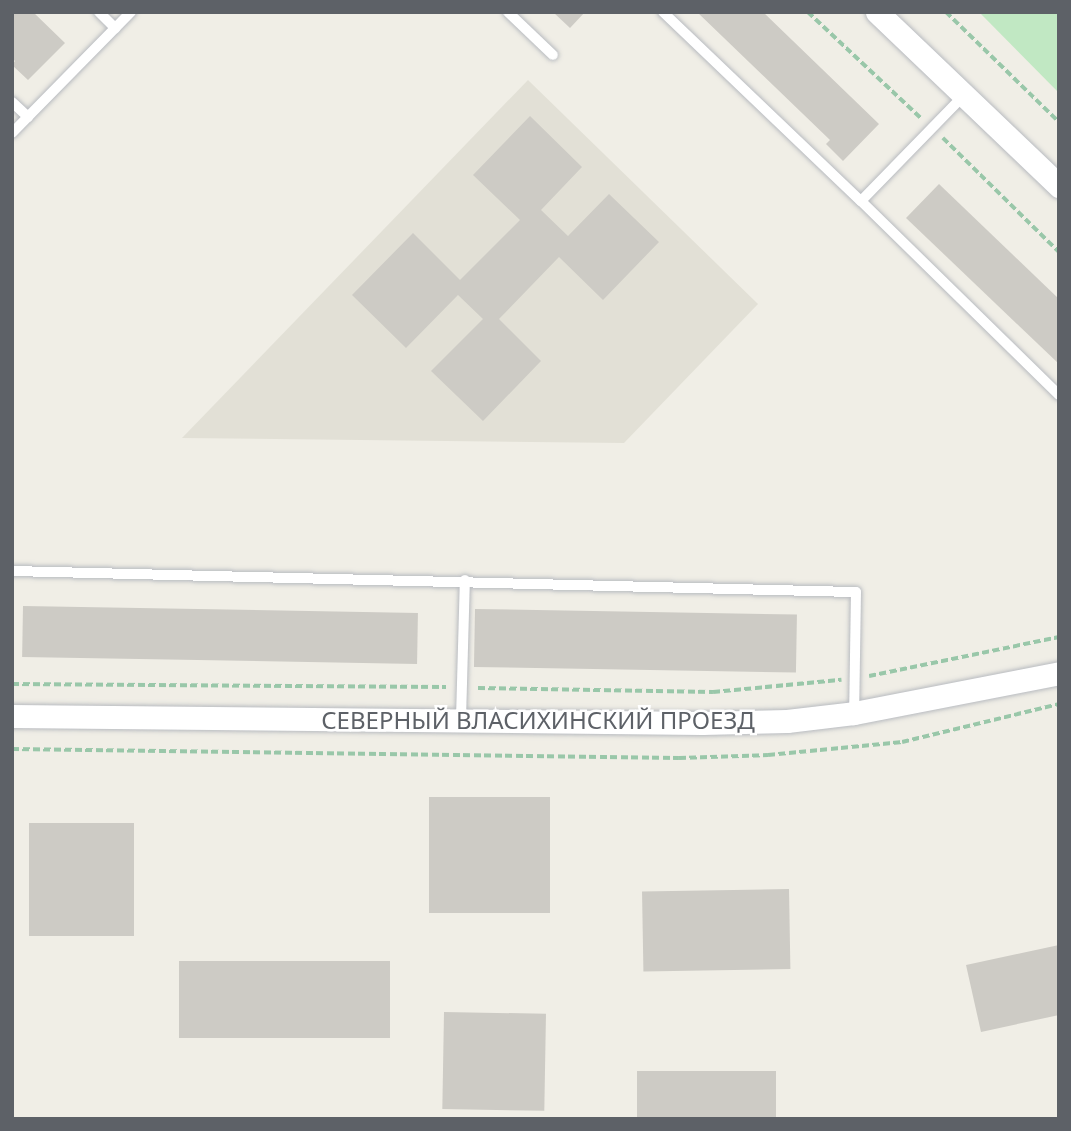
<!DOCTYPE html>
<meta charset="utf-8">
<style>
body{margin:0}
#map{position:relative;width:1071px;height:1131px;overflow:hidden;background:#f0eee6;font-family:"Noto Sans",sans-serif}
div>[style]{position:absolute}
[style*='--x']{left:calc(var(--x)*1px);top:calc(var(--y)*1px);width:calc(var(--w)*1px);rotate:calc(var(--a)*1deg)}
.education>*{inset:0;background:#e2e0d6}
.green>*{inset:0;background:#c1e8c3}
.building>*{inset:0;background:#cdcbc5;transform-origin:0 0}
.path>*{height:3.5px;margin-top:-1.75px;transform-origin:0;background:repeating-linear-gradient(90deg,#99c7a9 0 7px,transparent 0 10.5px)}
.roads{filter:drop-shadow(0 0 2px #b8bbc0) drop-shadow(0 0 2px #b8bbc0)}
.lane>*{height:10px;margin:-5px;padding:0 5px;transform-origin:5px;border-radius:5px;background:#fff}
.street>*{height:23px;margin:-11.5px;padding:0 11.5px;transform-origin:11.5px;border-radius:11.5px;background:#fff}
span{translate:-50% -50%;white-space:nowrap;text-align:center;line-height:1.15;-webkit-text-stroke:5px #fff;paint-order:stroke}
.street-label{font-size:24px;color:#5d6167}
.frame{position:absolute;inset:0;border:14px solid #5d6167;pointer-events:none}
</style>
<div id="map">
<div class="education">
<i style="clip-path:polygon(528px 80px,758px 304px,624px 443px,182px 438px)"></i>
</div>
<div class="green">
<i style="clip-path:polygon(979px 12px,1059px 12px,1059px 93px)"></i>
</div>
<div class="building">
<i style="clip-path:polygon(12px 12px,33px 12px,65px 43px,28px 80px,12px 65px,15px 61px,12px 58px)"></i>
<i style="clip-path:polygon(553px 12px,585px 12px,570px 28px)"></i>
<i style="clip-path:polygon(697px 12px,763px 12px,879px 124px,843px 161px,826px 144px,830px 140px)"></i>
<i style="clip-path:polygon(530px 116px,582px 167px,541px 210px,568px 236px,609px 194px,659px 242px,603px 300px,559px 257px,499px 319px,541px 361px,483px 421px,431px 371px,483px 319px,458px 295px,406px 348px,352px 295px,413px 233px,460px 280px,520px 220px,473px 175px)"></i>
<i style="clip-path:polygon(939px 184px,1059px 299px,1059px 364px,906px 218px)"></i>
<i style="left:23px;top:606px;width:395px;height:51px;rotate:1deg"></i>
<i style="left:475px;top:609px;width:322px;height:58px;rotate:1deg"></i>
<i style="left:429px;top:797px;width:121px;height:116px"></i>
<i style="left:134px;top:823px;width:113px;height:105px;rotate:90deg"></i>
<i style="left:789px;top:889px;width:80px;height:147px;rotate:89deg"></i>
<i style="clip-path:polygon(1059px 945px,1059px 1015px,981px 1032px,966px 965px)"></i>
<i style="left:390px;top:961px;width:77px;height:211px;rotate:90deg"></i>
<i style="left:444px;top:1012px;width:102px;height:97px;rotate:1deg"></i>
<i style="left:776px;top:1071px;width:48px;height:139px;rotate:90deg"></i>
</div>
<div class="path">
<i style="--x:808;--y:12;--w:156;--a:43.2"></i>
<i style="--x:946;--y:12;--w:158;--a:44.2"></i>
<i style="--x:943;--y:138;--w:163;--a:44.5"></i>
<i style="--x:869;--y:676;--w:194;--a:-11.6"></i>
<i style="--x:12;--y:684;--w:434;--a:0.4"></i>
<i style="--x:478;--y:688;--w:235;--a:1"></i>
<i style="--x:713;--y:692;--w:129;--a:-5.4"></i>
<i style="--x:12;--y:749;--w:667;--a:0.77"></i>
<i style="--x:679;--y:758;--w:89;--a:-1.9"></i>
<i style="--x:768;--y:755;--w:135;--a:-5.5"></i>
<i style="--x:902;--y:742;--w:162;--a:-13.6"></i>
</div>
<div class="roads">
<div class="lane">
<i style="--x:99;--y:12;--w:23;--a:45"></i>
<i style="--x:508;--y:12;--w:62;--a:43.7"></i>
<i style="--x:663;--y:12;--w:274;--a:43.7"></i>
<i style="--x:861;--y:201;--w:148;--a:-45.8"></i>
<i style="--x:12;--y:102;--w:22;--a:43"></i>
<i style="--x:12;--y:133;--w:170;--a:-45.5"></i>
<i style="--x:861;--y:201;--w:277;--a:44.4"></i>
<i style="--x:12;--y:571;--w:844;--a:1.43"></i>
<i style="--x:856;--y:592;--w:121;--a:90.9"></i>
<i style="--x:461;--y:719;--w:139;--a:-88.4"></i>
</div>
<div class="street">
<i style="--x:877;--y:12;--w:252;--a:43.7"></i>
<i style="--x:12;--y:716;--w:690;--a:0.58"></i>
<i style="--x:702;--y:723;--w:85;--a:-1.3"></i>
<i style="--x:787;--y:721;--w:67;--a:-6.8"></i>
<i style="--x:854;--y:713;--w:209;--a:-11"></i>
</div>
</div>
<div class="street-label">
<span style="left:538px;top:720px">СЕВЕРНЫЙ ВЛАСИХИНСКИЙ ПРОЕЗД</span>
</div>
<div class="frame"></div>
</div>
